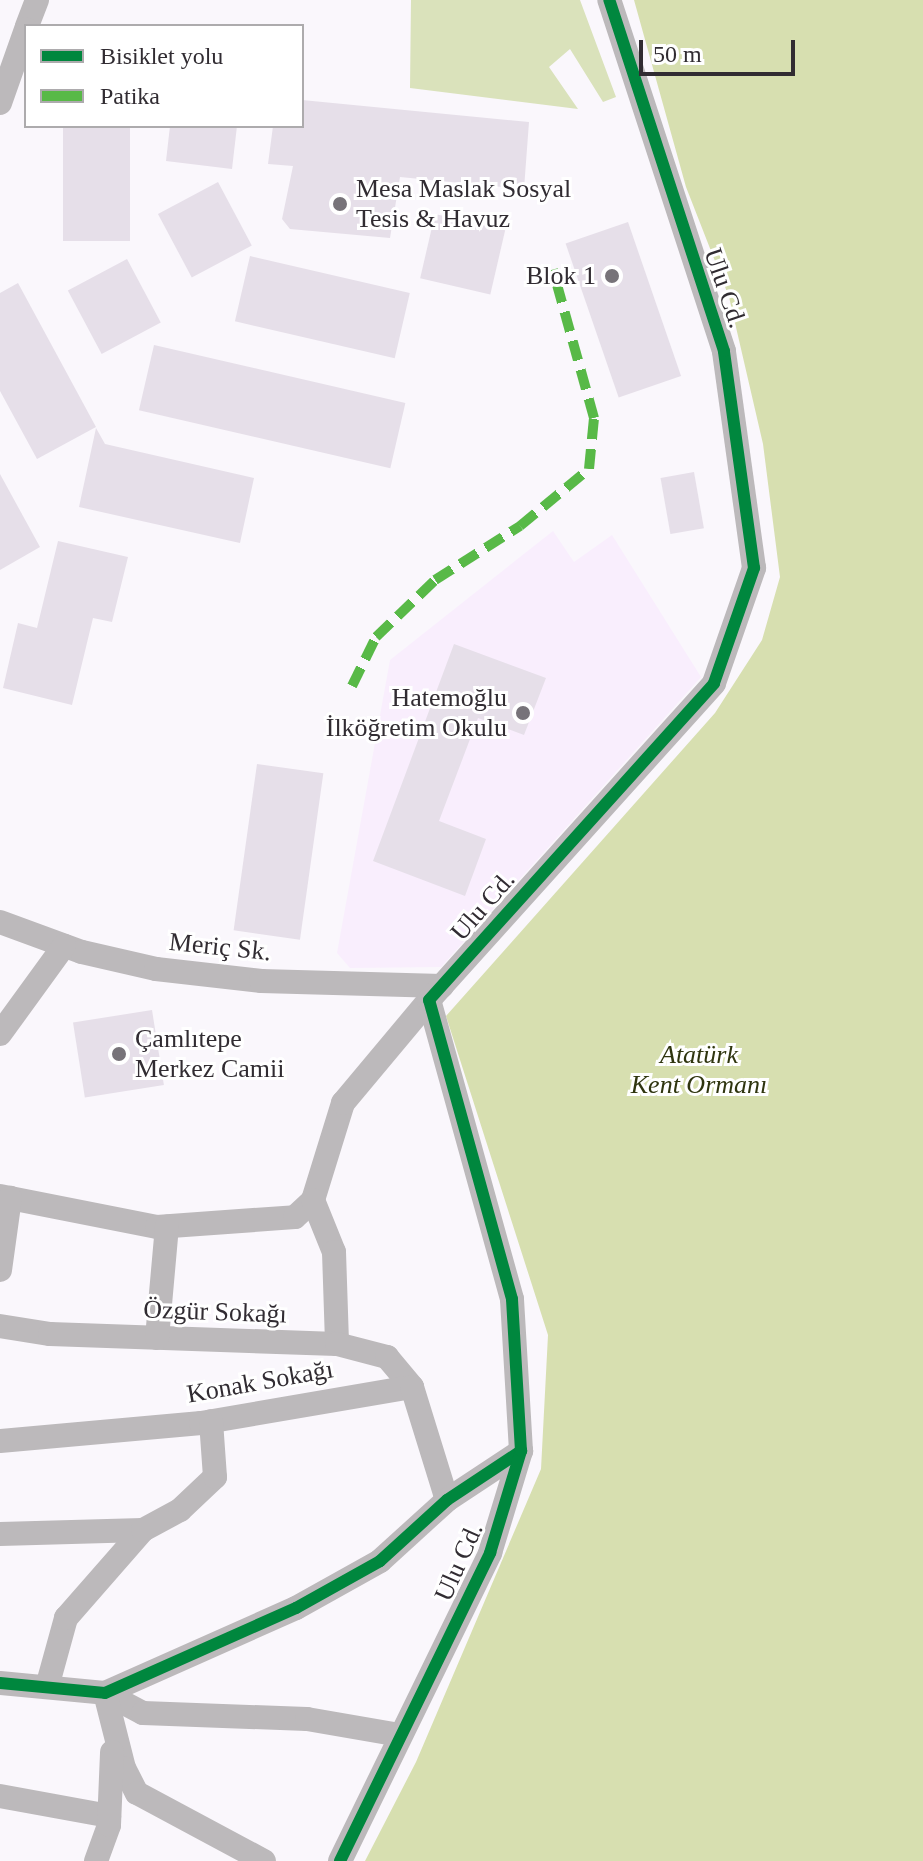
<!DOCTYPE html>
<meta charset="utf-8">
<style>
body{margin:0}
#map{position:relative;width:923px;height:1861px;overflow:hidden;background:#faf7fc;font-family:Georgia,serif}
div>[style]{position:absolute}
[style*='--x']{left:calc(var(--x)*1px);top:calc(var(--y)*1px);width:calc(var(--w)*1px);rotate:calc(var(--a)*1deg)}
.built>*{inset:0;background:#f9eefd}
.green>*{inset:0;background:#dae2bb}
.forest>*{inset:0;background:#d7dfb0}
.building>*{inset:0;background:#e6dfe9;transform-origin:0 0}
.street>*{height:24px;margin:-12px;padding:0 12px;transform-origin:12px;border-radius:12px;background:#bcb9bb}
.quiet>*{height:10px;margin-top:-5px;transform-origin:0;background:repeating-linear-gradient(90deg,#58b947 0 20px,transparent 0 30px)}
.cycleway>*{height:12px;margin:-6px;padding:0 6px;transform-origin:6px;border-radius:6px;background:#00873e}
.dots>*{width:22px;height:22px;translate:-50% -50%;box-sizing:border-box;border:4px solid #fff;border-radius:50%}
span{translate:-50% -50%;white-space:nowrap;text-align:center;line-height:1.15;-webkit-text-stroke:6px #fff;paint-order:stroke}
.poi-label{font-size:26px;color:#312c32}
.left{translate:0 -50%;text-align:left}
.right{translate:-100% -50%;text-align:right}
.street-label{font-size:26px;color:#312c32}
.park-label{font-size:26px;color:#2f350f;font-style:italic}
.legend{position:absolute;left:24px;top:24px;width:280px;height:104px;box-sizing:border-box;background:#fff;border:2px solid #adabad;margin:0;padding:10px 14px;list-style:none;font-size:24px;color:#312c32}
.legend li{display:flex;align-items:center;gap:16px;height:40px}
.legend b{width:40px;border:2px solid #adabad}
.scale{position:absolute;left:639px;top:40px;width:156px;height:36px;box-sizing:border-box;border:4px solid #312c32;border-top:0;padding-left:10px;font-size:24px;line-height:28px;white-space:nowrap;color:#312c32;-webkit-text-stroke:6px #fff;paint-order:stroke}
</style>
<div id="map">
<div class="built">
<i style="clip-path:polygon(553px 531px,574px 562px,612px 535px,701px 677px,441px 967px,350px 968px,337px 953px,390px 660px)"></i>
</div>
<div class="green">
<i style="clip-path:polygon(411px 0,580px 0,616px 97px,603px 102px,570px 49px,549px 67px,578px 109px,410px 88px)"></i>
</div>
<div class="forest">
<i style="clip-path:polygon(634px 0,923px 0,923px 1861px,365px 1861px,416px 1762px,541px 1469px,548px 1335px,446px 1016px,715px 713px,762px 640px,780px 577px,763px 444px,729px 297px,686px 187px)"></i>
</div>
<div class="building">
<i style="clip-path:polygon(302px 100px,529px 122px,524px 189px,400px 177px,390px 238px,290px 229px,282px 219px,293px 166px,268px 164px,273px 126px,302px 126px)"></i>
<i style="left:63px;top:126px;width:67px;height:115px"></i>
<i style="clip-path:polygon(170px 126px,237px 126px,232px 169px,166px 161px)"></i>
<i style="left:218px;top:182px;width:72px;height:68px;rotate:62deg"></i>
<i style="left:435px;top:214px;width:72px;height:66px;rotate:13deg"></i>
<i style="left:628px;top:222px;width:163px;height:66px;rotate:71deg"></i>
<i style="left:250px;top:256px;width:164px;height:67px;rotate:13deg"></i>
<i style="left:127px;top:259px;width:72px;height:67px;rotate:62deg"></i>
<i style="clip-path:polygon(18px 283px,96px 427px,37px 459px,0 391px,0 293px)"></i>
<i style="left:154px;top:345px;width:258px;height:67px;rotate:13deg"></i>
<i style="clip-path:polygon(96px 428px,105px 444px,254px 478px,240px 543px,79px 507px)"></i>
<i style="left:694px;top:472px;width:57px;height:34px;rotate:80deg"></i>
<i style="clip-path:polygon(0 474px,40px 547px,0 570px)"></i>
<i style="clip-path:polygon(58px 541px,128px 557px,112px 622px,93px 618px,72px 705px,3px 688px,18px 623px,37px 628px)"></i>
<i style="clip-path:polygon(454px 644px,546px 678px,524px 735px,478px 718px,439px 821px,486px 839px,465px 896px,373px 861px)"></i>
<i style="left:257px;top:764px;width:67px;height:168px;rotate:8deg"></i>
<i style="left:152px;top:1010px;width:76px;height:80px;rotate:81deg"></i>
</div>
<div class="street">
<i style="--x:27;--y:26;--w:28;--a:-69"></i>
<i style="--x:0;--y:103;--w:78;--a:-70.6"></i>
<i style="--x:0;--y:922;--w:87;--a:20.1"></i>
<i style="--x:82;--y:952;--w:76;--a:12.9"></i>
<i style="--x:156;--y:969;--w:106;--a:6.5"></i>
<i style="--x:261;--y:981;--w:181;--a:1.6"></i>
<i style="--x:0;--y:1034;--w:109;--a:-54"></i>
<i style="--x:0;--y:1196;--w:160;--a:11.2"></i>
<i style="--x:157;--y:1227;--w:138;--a:-4.1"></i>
<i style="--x:295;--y:1217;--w:25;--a:-43"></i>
<i style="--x:313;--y:1200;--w:102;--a:-72.8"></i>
<i style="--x:343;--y:1103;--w:134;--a:-50.1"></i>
<i style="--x:313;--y:1200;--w:56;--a:68"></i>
<i style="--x:334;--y:1252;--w:92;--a:88.1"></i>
<i style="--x:0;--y:1270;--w:73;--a:-82.1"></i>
<i style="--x:0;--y:1326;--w:51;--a:9.1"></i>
<i style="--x:50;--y:1334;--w:287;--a:2"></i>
<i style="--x:337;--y:1344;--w:52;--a:14.6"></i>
<i style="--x:387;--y:1357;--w:39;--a:50"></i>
<i style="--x:157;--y:1338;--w:112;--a:-84.9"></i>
<i style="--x:0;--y:1441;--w:202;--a:-5.1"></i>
<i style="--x:201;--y:1423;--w:214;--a:-9.7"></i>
<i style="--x:412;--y:1387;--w:118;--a:72.8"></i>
<i style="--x:0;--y:1534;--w:143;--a:-1.6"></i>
<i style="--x:0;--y:1683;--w:105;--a:5.4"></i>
<i style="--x:105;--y:1693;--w:209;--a:-24"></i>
<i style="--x:296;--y:1608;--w:96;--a:-29.2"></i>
<i style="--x:380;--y:1561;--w:91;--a:-42.3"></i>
<i style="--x:447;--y:1500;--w:89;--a:-33.5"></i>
<i style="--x:47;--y:1687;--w:72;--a:-74.6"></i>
<i style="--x:66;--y:1618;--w:117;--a:-48.8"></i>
<i style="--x:143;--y:1530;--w:42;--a:-28.4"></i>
<i style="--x:180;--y:1510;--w:48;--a:-43.3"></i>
<i style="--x:215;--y:1477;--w:56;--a:-94.1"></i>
<i style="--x:105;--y:1693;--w:43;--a:27.8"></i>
<i style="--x:143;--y:1713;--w:164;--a:2.1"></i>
<i style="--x:307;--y:1719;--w:94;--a:9.8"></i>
<i style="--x:105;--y:1693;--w:77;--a:75.8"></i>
<i style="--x:124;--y:1768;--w:28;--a:63"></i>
<i style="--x:137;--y:1793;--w:144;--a:28.2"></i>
<i style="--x:0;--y:1796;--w:111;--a:10.4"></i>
<i style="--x:96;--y:1861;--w:38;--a:-70"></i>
<i style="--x:109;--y:1825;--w:73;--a:-87.6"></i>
<i style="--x:340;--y:1861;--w:343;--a:-64"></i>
<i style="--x:490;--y:1553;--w:107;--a:-73.1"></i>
<i style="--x:521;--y:1451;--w:152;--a:-93.4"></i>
<i style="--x:512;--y:1299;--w:310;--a:-105.5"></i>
<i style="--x:429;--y:1000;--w:426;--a:-48"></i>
<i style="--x:714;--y:683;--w:122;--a:-70.8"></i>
<i style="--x:754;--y:568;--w:219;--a:-97.9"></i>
<i style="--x:724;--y:351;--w:369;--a:-108.1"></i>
</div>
<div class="quiet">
<i style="--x:352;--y:686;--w:55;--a:-63.9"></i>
<i style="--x:376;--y:637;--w:82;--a:-44"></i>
<i style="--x:435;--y:580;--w:101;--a:-32.4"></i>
<i style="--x:520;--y:526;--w:89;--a:-39.6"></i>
<i style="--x:589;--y:469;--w:51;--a:-84.4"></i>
<i style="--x:594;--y:418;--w:154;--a:-105.5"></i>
</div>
<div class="cycleway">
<i style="--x:0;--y:1683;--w:105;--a:5.4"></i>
<i style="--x:105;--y:1693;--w:209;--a:-24"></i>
<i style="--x:296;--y:1608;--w:96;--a:-29.2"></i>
<i style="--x:380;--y:1561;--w:91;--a:-42.3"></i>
<i style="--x:447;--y:1500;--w:89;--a:-33.5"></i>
<i style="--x:340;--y:1861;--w:343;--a:-64"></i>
<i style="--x:490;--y:1553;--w:107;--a:-73.1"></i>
<i style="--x:521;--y:1451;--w:152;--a:-93.4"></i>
<i style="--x:512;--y:1299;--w:310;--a:-105.5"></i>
<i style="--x:429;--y:1000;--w:426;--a:-48"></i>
<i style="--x:714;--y:683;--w:122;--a:-70.8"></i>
<i style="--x:754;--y:568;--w:219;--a:-97.9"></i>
<i style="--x:724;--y:351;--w:369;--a:-108.1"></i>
</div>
<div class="dots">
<i style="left:340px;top:204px;background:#777379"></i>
<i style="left:612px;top:276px;background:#777379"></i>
<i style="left:523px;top:713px;background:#777379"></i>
<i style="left:119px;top:1054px;background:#777379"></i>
</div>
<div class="poi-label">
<span class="left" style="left:356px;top:204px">Mesa Maslak Sosyal<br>Tesis &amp; Havuz</span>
<span class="right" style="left:596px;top:276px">Blok 1</span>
<span class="right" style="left:507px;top:713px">Hatemoğlu<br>İlköğretim Okulu</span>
<span class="left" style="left:135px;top:1054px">Çamlıtepe<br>Merkez Camii</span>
</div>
<div class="street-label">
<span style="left:725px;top:288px;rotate:71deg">Ulu Cd.</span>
<span style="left:483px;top:906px;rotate:-49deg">Ulu Cd.</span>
<span style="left:220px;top:947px;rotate:6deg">Meriç Sk.</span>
<span style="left:215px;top:1312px;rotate:2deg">Özgür Sokağı</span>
<span style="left:260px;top:1382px;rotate:-10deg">Konak Sokağı</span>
<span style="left:459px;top:1562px;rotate:-66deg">Ulu Cd.</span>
</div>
<div class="park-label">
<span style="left:699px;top:1070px">Atatürk<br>Kent Ormanı</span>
</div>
<ul class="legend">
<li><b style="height:10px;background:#00873e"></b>Bisiklet yolu</li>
<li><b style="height:10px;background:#58b947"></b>Patika</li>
</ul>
<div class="scale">50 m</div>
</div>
